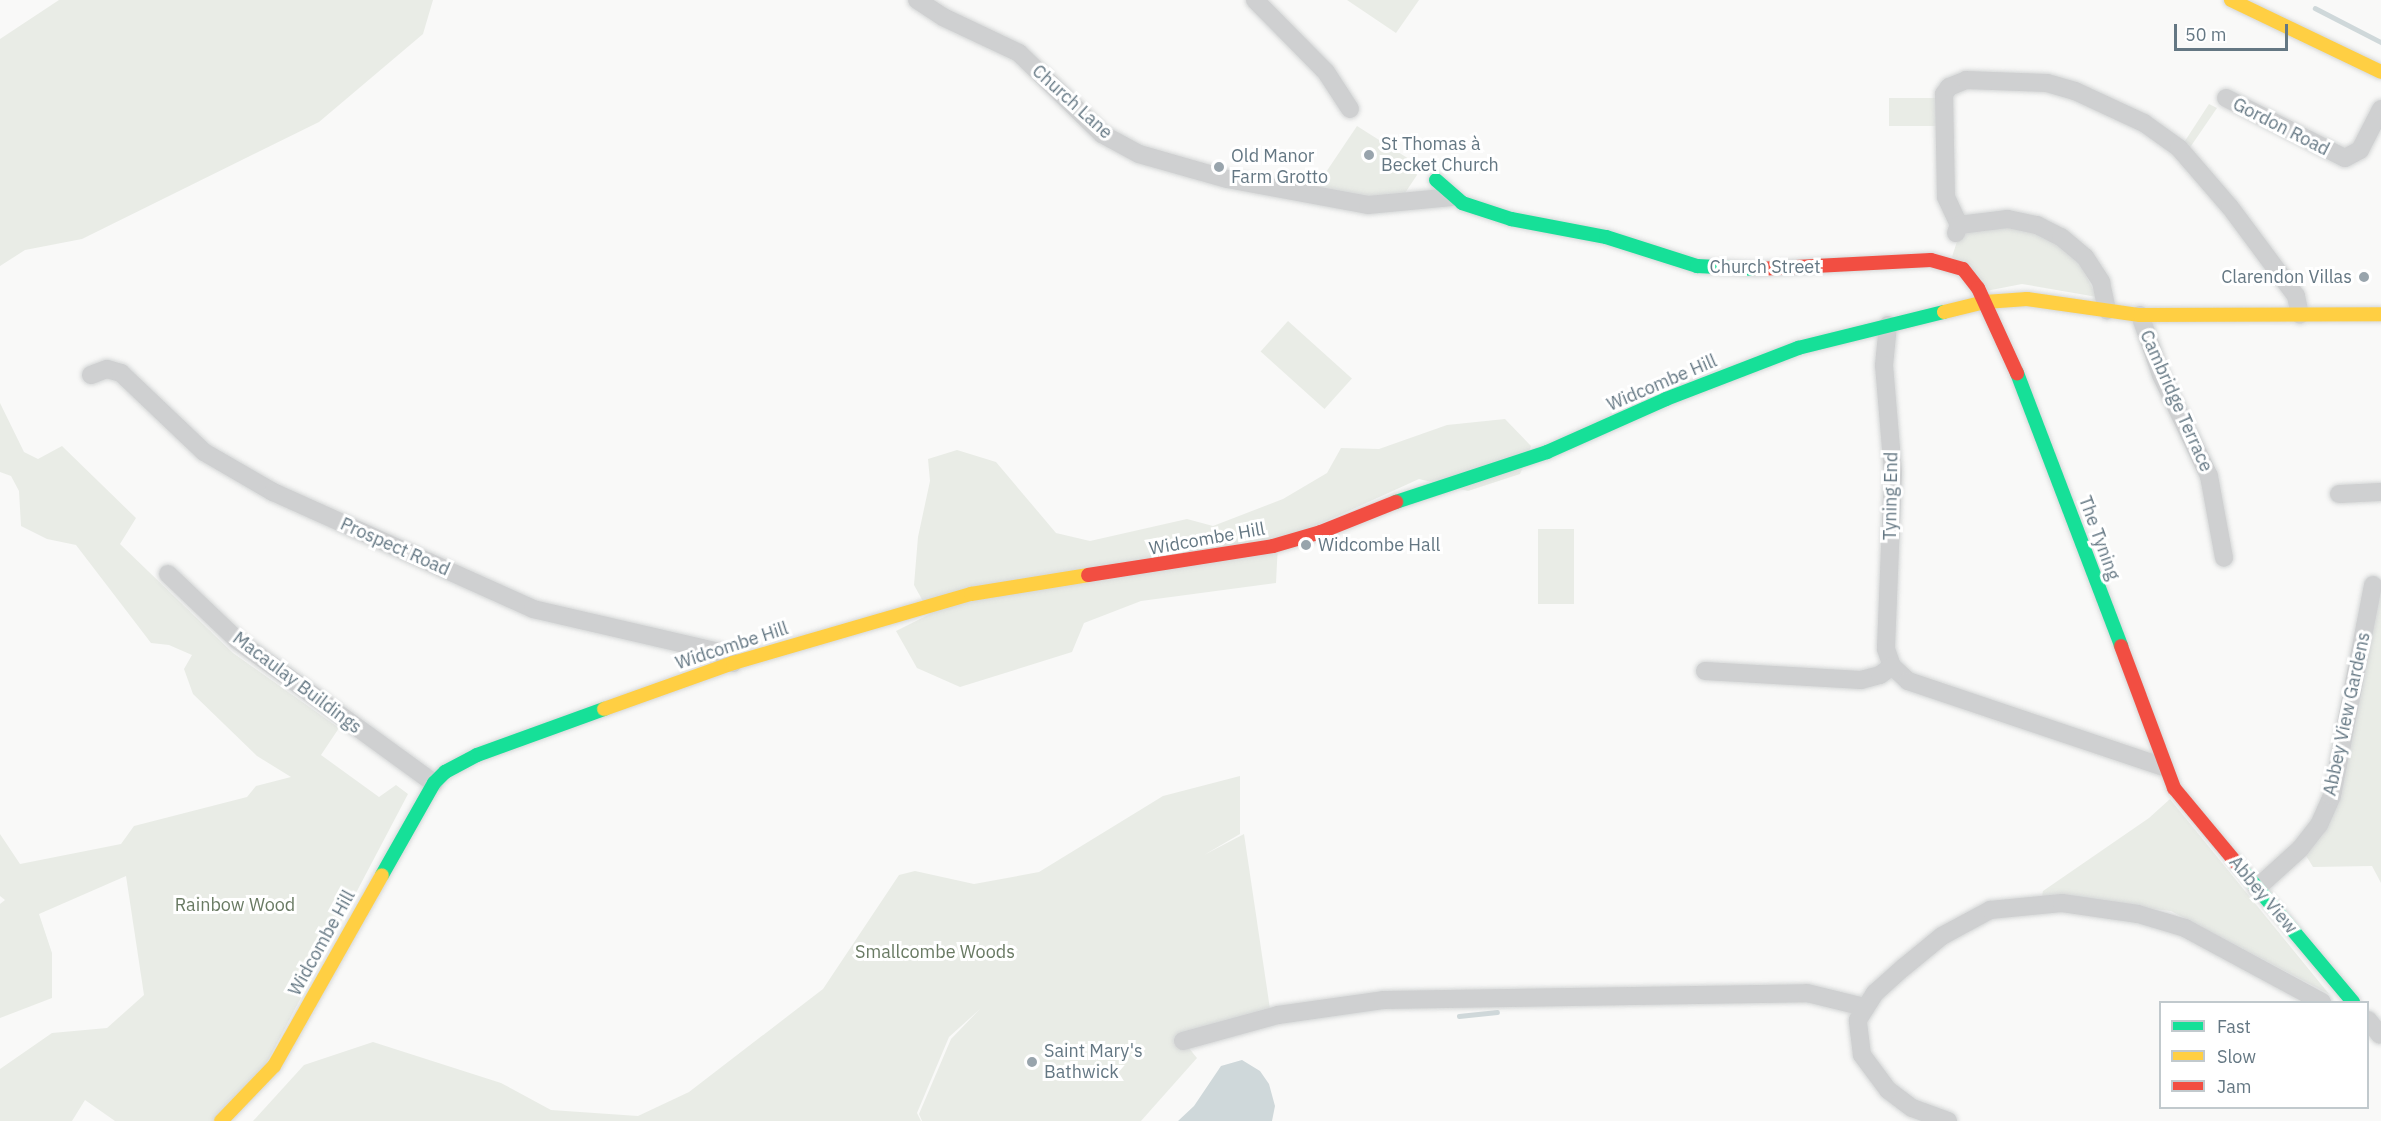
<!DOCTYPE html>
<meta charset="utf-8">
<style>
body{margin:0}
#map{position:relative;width:2381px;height:1121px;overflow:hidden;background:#f9f9f8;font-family:"IBM Plex Sans",sans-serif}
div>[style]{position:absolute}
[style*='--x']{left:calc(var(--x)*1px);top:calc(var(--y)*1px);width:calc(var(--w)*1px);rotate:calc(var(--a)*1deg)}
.green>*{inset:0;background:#e9ece6;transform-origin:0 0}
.water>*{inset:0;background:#cfd8da}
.stream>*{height:4.5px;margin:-2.25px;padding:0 2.25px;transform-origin:2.25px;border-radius:2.25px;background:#cfd8da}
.roads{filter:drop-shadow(0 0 2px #d5d7d7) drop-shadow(0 0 2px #d5d7d7)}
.street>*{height:18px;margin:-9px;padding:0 9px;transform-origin:9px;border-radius:9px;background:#cfd0d1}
.fast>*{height:14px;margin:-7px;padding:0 7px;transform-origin:7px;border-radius:7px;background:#16e098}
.slow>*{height:14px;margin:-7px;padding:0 7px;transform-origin:7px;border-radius:7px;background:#ffcf43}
.jam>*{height:14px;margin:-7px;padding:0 7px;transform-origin:7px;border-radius:7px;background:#f24e42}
.dots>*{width:16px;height:16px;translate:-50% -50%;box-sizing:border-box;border:3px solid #fff;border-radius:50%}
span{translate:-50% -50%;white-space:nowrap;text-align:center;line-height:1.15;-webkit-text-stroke:6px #fff;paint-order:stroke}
.street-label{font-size:18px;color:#647783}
.poi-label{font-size:18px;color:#647783}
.left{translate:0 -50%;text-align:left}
.right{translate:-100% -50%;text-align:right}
.park-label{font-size:18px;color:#697a63}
.legend{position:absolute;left:2159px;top:1001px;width:210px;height:108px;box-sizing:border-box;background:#fff;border:2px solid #c1c9cd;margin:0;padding:8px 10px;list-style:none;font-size:18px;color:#647783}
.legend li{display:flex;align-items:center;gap:12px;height:30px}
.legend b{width:30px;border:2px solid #c1c9cd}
.scale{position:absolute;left:2174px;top:24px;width:114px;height:27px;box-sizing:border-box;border:3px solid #647783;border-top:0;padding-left:8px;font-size:18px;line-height:21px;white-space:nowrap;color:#647783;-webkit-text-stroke:4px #fff;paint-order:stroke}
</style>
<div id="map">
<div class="green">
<i style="clip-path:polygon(59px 0,433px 0,423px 34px,319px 122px,82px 239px,25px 250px,0 266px,0 39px)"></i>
<i style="clip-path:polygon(1347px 0,1419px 0,1396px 33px)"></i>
<i style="left:1889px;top:98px;width:48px;height:28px"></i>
<i style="clip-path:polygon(2209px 104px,2217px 108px,2189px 149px,2183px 144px)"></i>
<i style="clip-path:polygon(1357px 126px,1409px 159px,1417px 175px,1401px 199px,1372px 199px,1314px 190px)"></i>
<i style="clip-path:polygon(2010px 226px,2048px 238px,2079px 262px,2097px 297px,2022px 284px,1986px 291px,1952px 257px,1959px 235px,1965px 232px)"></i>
<i style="left:1288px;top:321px;width:86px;height:41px;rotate:42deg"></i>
<i style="clip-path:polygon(0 403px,24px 452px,38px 459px,62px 446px,136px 518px,120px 544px,233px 653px,339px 728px,321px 755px,379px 797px,396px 785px,408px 794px,264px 1068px,213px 1121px,115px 1121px,85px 1100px,72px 1121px,0 1121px,0 1069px,52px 1033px,107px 1028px,144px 995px,126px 876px,39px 914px,52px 953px,52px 998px,0 1018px,0 904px,5px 900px,0 896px,0 834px,20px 864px,121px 844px,134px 826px,247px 797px,256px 786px,291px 777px,257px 756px,193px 694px,184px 669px,192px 655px,169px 645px,151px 643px,76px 545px,47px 539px,21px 526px,19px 491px,11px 476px,0 472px)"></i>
<i style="clip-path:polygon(1505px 419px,1531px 446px,1520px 474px,1468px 491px,1419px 479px,1278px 543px,1276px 583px,1141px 601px,1084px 623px,1072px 652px,960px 687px,917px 668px,896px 631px,930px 614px,914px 585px,918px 537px,930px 481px,928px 459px,957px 450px,996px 462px,1056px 533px,1090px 541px,1187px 519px,1213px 526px,1283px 499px,1327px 473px,1341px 448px,1379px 449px,1447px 425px)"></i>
<i style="left:1538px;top:529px;width:36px;height:75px"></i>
<i style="clip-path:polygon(2381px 590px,2381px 883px,2372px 866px,2313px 867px,2305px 854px,2318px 838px)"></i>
<i style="clip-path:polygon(1240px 776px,1240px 834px,1204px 855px,1244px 834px,1270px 1009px,1183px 1041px,1197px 1058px,1141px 1121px,922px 1121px,919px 1114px,951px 1039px,980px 1009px,949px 1037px,917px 1113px,921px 1121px,253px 1121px,304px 1065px,373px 1042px,501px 1083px,551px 1110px,638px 1116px,689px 1092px,823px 989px,899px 875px,915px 871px,974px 884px,1039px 872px,1163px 796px)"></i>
<i style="clip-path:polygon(2170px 799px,2329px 994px,2171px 911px,2042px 896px,2043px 891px,2149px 818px)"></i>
</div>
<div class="water">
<i style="clip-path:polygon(1242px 1060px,1260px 1071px,1269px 1084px,1275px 1106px,1272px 1121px,1178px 1121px,1194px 1106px,1221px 1066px)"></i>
</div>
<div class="stream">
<i style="--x:2315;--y:8;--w:74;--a:27.3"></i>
<i style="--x:1459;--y:1016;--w:38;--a:-6"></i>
</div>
<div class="roads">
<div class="street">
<i style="--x:917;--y:0;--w:31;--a:33"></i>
<i style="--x:943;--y:17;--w:84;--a:25.3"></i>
<i style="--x:1019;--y:53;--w:116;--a:44.3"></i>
<i style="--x:1102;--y:134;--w:42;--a:28.4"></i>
<i style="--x:1139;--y:154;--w:91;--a:15.9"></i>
<i style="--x:1227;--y:179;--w:143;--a:10.4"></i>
<i style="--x:1368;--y:205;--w:84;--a:-5.4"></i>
<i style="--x:1255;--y:0;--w:101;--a:45.4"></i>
<i style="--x:1326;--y:72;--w:44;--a:57"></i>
<i style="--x:2226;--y:98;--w:133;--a:26.8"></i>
<i style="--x:2345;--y:158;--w:17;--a:-28"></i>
<i style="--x:2360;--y:150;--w:46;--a:-62.9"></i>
<i style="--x:1959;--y:225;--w:31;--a:-115"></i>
<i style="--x:1946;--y:197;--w:103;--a:-91.1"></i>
<i style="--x:1944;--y:94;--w:9;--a:-54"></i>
<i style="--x:1949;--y:87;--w:18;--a:-22"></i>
<i style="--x:1966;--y:80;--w:81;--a:2.1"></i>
<i style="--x:2047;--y:83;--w:29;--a:16"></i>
<i style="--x:2075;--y:91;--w:76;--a:24.9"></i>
<i style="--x:2144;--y:123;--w:43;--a:35.5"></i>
<i style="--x:2179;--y:148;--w:78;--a:49.2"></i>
<i style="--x:2230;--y:207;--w:111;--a:53.4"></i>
<i style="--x:2296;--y:296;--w:19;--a:78"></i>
<i style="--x:1956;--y:233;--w:9;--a:-69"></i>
<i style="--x:1959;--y:225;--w:49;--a:-7"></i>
<i style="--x:2008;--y:219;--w:30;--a:12"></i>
<i style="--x:2037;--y:225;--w:27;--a:27"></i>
<i style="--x:2061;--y:237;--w:31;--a:40"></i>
<i style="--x:2085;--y:257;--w:30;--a:57"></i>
<i style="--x:2101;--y:282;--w:29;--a:78"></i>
<i style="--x:2140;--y:315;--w:64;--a:70.7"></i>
<i style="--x:2161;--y:375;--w:112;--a:64.6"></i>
<i style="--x:2209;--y:476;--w:83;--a:79.6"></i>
<i style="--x:1888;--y:325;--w:40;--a:95.7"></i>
<i style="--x:1884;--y:365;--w:108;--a:85.2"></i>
<i style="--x:1893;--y:473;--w:176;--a:92.3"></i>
<i style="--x:1886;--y:649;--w:18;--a:71"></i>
<i style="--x:1892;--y:666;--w:22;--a:43"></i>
<i style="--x:1908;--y:681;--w:270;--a:18.6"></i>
<i style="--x:91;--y:375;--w:17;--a:-21"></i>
<i style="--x:107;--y:369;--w:15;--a:16"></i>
<i style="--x:121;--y:373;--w:115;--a:43.6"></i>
<i style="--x:204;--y:452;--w:80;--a:30.1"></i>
<i style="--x:273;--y:492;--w:285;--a:24.2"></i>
<i style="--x:533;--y:609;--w:191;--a:13"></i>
<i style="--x:719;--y:652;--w:18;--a:38"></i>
<i style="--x:2339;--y:494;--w:42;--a:-2.7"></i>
<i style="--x:168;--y:574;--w:95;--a:43.7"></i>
<i style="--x:237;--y:640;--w:243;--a:36"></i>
<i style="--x:1705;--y:671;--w:156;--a:3.3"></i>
<i style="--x:1861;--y:680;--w:20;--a:-15"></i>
<i style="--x:1880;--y:675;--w:15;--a:-37"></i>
<i style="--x:2257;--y:888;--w:58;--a:-42.2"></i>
<i style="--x:2300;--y:849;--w:31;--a:-52"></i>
<i style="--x:2319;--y:825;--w:32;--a:-66"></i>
<i style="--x:2332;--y:796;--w:215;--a:-79"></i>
<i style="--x:2368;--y:1020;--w:19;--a:51"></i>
<i style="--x:1183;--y:1041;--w:98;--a:-15.3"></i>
<i style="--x:1278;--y:1015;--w:106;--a:-8.1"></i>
<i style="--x:1383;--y:1000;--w:424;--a:-0.9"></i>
<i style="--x:1807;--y:993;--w:59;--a:13.8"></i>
<i style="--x:1948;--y:1121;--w:38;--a:-160"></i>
<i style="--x:1912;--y:1108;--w:30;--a:-143"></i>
<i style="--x:1888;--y:1090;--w:44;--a:-126.6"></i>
<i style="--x:1862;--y:1055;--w:35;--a:-97"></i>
<i style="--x:1858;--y:1020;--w:32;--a:-58"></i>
<i style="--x:1875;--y:993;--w:38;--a:-42"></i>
<i style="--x:1903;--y:968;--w:50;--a:-39.4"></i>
<i style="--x:1942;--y:936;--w:55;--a:-28.4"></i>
<i style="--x:1990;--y:910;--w:72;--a:-5.6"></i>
<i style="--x:2062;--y:903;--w:77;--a:8.2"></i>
<i style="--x:2138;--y:914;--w:49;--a:16.6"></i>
<i style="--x:2185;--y:928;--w:156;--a:28.4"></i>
</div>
<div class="fast">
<i style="--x:1436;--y:180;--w:35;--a:41"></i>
<i style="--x:1462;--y:203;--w:52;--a:18.1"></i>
<i style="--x:1511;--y:219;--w:97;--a:10.7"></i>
<i style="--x:1606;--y:237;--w:96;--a:17.7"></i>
<i style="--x:1697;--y:266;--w:60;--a:2.9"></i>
<i style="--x:2017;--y:373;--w:292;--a:69.1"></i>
<i style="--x:1396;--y:502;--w:159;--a:-18.3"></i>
<i style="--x:1547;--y:452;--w:130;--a:-24"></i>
<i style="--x:1666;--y:399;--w:142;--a:-21.1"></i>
<i style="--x:1798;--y:348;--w:150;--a:-13.9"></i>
<i style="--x:2238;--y:865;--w:179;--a:50"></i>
<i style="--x:382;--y:875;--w:106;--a:-60.5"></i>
<i style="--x:434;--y:783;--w:16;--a:-45"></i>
<i style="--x:445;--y:772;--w:36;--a:-28"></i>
<i style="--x:477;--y:755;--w:135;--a:-19.9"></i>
</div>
<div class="slow">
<i style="--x:2231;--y:0;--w:166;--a:25.6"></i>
<i style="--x:1944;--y:312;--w:42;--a:-13.7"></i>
<i style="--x:1985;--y:302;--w:42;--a:-4.1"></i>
<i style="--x:2027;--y:299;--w:114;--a:8.1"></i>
<i style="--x:2140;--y:315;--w:241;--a:-0.2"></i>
<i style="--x:604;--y:709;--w:137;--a:-19.6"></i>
<i style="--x:733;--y:663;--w:248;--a:-16.2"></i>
<i style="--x:971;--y:594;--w:119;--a:-9.2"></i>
<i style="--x:221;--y:1121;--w:76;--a:-46.1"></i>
<i style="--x:274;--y:1066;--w:219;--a:-60.5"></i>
</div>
<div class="jam">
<i style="--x:1757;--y:269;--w:174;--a:-3"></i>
<i style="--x:1931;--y:260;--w:33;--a:16"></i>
<i style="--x:1963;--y:269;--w:24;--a:52"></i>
<i style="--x:1978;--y:288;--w:94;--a:65.4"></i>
<i style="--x:1088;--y:575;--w:187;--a:-8.9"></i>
<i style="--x:1273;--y:546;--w:50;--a:-16.3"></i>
<i style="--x:1321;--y:532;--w:81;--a:-21.8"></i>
<i style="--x:2121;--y:646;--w:152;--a:69.5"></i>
<i style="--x:2174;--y:788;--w:100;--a:50.3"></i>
</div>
</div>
<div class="dots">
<i style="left:1369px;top:155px;background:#98a4ac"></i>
<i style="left:1219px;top:167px;background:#98a4ac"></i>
<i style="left:2364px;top:277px;background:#98a4ac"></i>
<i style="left:1306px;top:545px;background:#98a4ac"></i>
<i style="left:1032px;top:1062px;background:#98a4ac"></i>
</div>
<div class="street-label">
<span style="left:1072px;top:102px;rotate:42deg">Church Lane</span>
<span style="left:2281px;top:127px;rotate:27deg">Gordon Road</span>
<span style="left:1765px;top:267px">Church Street</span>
<span style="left:1662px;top:383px;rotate:-23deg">Widcombe Hill</span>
<span style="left:2176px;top:401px;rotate:66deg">Cambridge Terrace</span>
<span style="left:1891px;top:496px;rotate:-89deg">Tyning End</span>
<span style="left:2099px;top:538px;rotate:70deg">The Tyning</span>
<span style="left:1207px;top:539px;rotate:-10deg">Widcombe Hill</span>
<span style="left:395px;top:547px;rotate:24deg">Prospect Road</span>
<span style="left:732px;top:646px;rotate:-18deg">Widcombe Hill</span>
<span style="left:297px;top:683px;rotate:37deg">Macaulay Buildings</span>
<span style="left:2347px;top:714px;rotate:-78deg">Abbey View Gardens</span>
<span style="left:2263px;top:895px;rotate:50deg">Abbey View</span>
<span style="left:322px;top:943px;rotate:-61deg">Widcombe Hill</span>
</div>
<div class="poi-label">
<span class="left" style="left:1381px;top:155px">St Thomas à<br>Becket Church</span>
<span class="left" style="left:1231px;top:167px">Old Manor<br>Farm Grotto</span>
<span class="right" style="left:2352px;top:277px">Clarendon Villas</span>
<span class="left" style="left:1318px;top:545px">Widcombe Hall</span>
<span class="left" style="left:1044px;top:1062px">Saint Mary's<br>Bathwick</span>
</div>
<div class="park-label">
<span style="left:235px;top:905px">Rainbow Wood</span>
<span style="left:935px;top:952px">Smallcombe Woods</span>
</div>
<ul class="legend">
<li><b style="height:8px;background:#16e098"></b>Fast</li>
<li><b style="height:8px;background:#ffcf43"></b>Slow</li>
<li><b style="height:8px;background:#f24e42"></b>Jam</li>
</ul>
<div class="scale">50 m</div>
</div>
